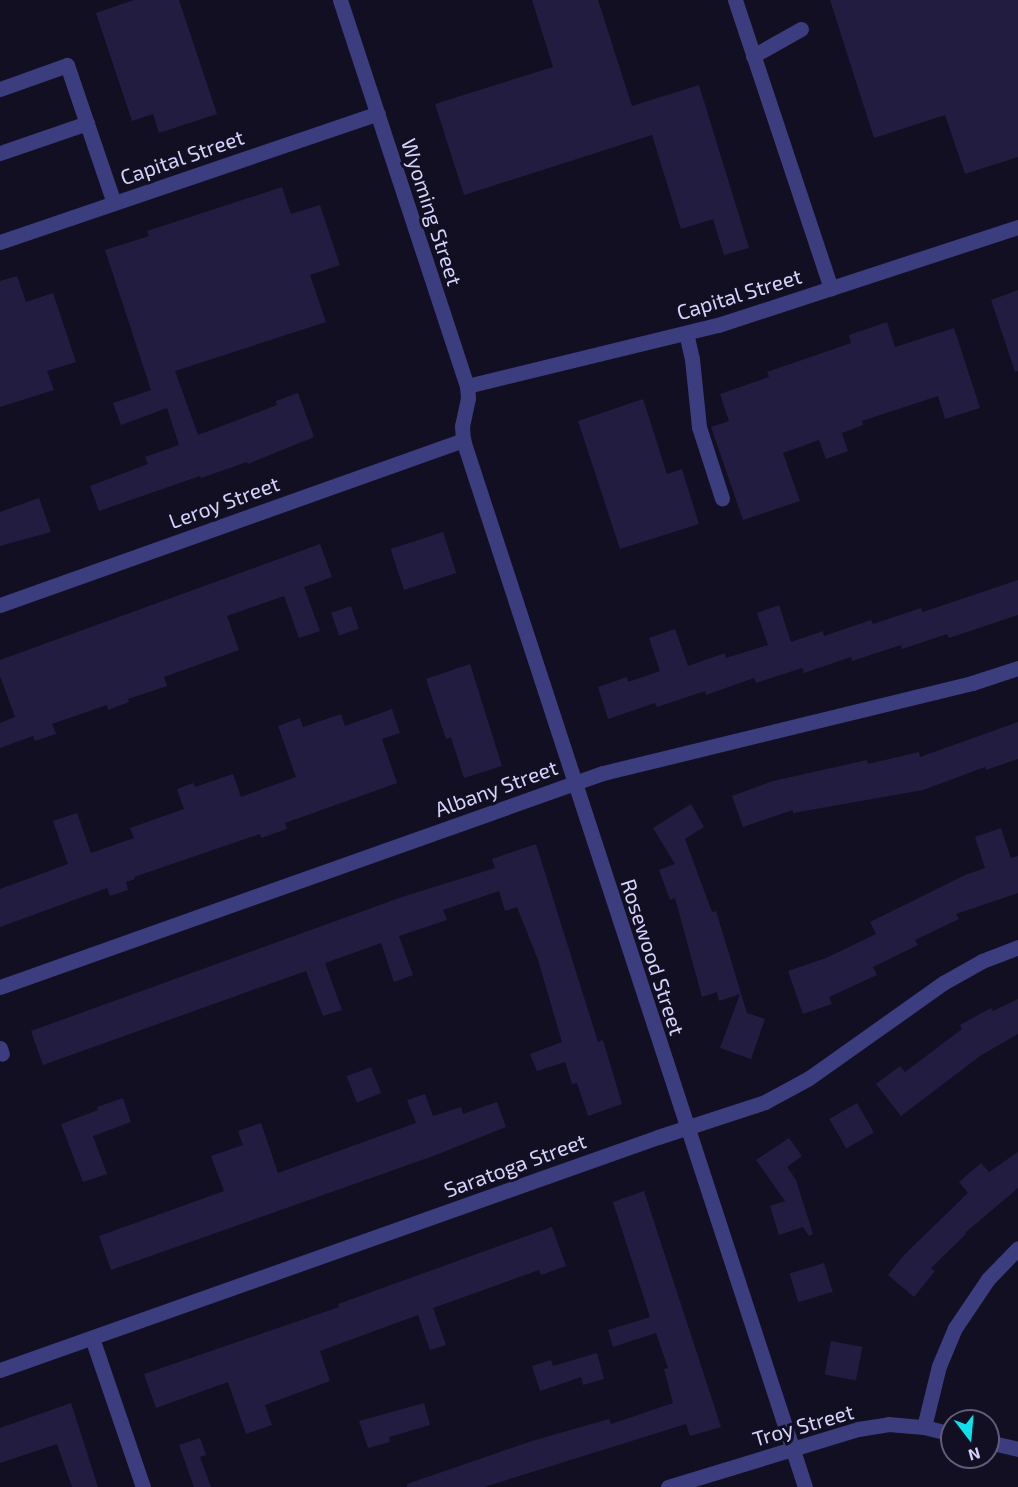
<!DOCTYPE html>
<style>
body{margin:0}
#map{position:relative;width:1018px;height:1487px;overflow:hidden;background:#110f21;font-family:"Exo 2",sans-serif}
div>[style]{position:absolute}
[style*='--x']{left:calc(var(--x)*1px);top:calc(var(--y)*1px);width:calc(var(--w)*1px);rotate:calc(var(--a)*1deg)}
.building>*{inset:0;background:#221c41;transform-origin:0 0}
.minor>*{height:15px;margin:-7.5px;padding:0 7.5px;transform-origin:7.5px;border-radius:7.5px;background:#3c3d7e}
span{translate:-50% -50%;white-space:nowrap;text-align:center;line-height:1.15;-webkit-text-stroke:6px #110f21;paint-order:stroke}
.street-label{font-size:21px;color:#d5d2fc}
.north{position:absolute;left:940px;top:1409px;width:60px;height:60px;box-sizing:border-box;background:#110f21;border:2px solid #5f5d79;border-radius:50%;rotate:164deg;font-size:16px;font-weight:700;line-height:24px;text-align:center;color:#d5d2fc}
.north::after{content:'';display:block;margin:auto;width:21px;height:27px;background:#0ee0ec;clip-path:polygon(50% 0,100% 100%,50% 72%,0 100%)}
</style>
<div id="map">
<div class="building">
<i style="clip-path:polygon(134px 0,179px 0,217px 114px,159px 133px,153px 114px,132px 121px,96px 13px)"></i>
<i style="clip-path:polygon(532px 0,598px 0,632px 106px,699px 85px,749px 248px,724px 255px,713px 219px,681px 229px,652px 135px,464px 195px,435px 104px,553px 67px)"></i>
<i style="clip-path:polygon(830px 0,1018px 0,1018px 157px,965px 174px,945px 115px,874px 138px)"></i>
<i style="clip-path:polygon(282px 187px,291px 214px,320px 205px,340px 265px,310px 275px,326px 322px,175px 371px,198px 435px,277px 405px,276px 401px,298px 393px,314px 437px,248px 464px,247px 462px,201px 478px,200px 476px,99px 511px,90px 486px,148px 464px,145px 457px,179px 445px,167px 408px,121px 425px,113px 403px,151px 390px,105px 250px,149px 236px,147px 231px)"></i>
<i style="clip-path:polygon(17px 276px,26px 302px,53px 293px,76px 362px,47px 371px,54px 390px,0 407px,0 281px)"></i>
<i style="clip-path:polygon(1018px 290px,1018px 371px,1015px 372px,991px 300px)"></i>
<i style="clip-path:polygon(887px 322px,895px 347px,954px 328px,980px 408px,945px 419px,938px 396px,862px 421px,863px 425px,842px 433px,848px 451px,826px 459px,819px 440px,783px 453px,800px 501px,743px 520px,711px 427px,729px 421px,720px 394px,769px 377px,767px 372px,851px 343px,849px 335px)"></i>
<i style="clip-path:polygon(643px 399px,667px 474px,682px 469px,699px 524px,620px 549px,578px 421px)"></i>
<i style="clip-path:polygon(39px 498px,51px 532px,0 546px,0 512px)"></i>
<i style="left:443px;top:532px;width:43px;height:55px;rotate:72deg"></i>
<i style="clip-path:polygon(320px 544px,332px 577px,304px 587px,320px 631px,299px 638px,284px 596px,227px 616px,239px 650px,164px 677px,167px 686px,128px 699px,129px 702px,108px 710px,107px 705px,52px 724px,56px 734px,35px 741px,33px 736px,0 748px,0 723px,15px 717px,0 676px,0 660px)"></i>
<i style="clip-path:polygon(1018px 580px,1018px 615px,949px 638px,947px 634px,902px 649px,901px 645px,852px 661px,851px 657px,804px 673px,802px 668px,756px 683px,754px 678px,706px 695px,705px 691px,657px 707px,655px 703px,608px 719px,598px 687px,627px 677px,628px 682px,660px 671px,649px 638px,675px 629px,688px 666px,725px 653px,726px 658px,768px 645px,757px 613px,779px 605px,791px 642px,823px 631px,824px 636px,871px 620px,873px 624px,921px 608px,923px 612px)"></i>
<i style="left:351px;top:606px;width:24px;height:21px;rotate:71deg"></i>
<i style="clip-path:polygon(470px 664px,502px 766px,464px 778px,451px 737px,446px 739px,426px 679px)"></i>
<i style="clip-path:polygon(392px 709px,400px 733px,382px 739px,397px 783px,285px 823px,287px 829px,261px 838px,260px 834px,134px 877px,135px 879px,126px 882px,128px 890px,110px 896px,107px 888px,0 927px,0 889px,68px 864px,53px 821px,77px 813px,91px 853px,134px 838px,130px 828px,184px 809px,177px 789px,193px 783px,195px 787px,233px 774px,241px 797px,296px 777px,278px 726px,300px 718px,303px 727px,341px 714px,345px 726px)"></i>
<i style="clip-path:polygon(1018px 722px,1018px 759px,986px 770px,985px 767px,923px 790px,793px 813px,793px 810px,743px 827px,732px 796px,773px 781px,867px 760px,868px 764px,919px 752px,920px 757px)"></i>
<i style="clip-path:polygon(691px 804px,704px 827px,685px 839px,712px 912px,716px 911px,747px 1013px,765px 1019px,751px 1059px,720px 1048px,740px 994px,719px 1001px,717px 992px,702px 997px,675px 898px,670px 900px,659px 870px,675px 864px,653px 828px)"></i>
<i style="clip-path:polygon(1001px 828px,1011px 858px,1018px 856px,1018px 893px,956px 914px,959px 919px,915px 940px,918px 945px,873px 967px,877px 975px,829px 997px,832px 1004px,803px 1014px,788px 971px,826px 958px,876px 934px,870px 922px,965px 875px,985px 868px,975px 837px)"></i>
<i style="clip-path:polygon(536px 844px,598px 1042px,603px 1040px,622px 1104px,588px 1116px,577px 1083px,572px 1084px,565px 1062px,537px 1071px,530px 1054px,562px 1042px,538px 960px,517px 907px,505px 911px,499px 891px,443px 910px,447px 920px,399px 936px,413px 975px,394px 982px,381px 943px,325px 963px,342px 1010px,323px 1016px,306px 971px,43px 1065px,31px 1031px,402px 897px,495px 868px,492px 859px)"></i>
<i style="clip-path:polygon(1018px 999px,1018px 1034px,980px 1056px,901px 1116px,876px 1084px,900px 1066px,905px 1072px,962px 1029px,960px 1025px,991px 1008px,993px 1011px)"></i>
<i style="left:371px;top:1067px;width:28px;height:26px;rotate:69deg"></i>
<i style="clip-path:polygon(425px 1094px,433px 1116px,461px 1107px,463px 1114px,497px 1102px,506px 1127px,436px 1155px,111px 1270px,99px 1236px,224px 1191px,211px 1156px,243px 1145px,238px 1131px,261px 1123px,278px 1173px,416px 1123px,407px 1100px)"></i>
<i style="clip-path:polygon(123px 1098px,131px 1122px,93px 1136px,107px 1174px,83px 1182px,61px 1124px,98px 1110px,97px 1107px)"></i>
<i style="left:857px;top:1103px;width:34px;height:32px;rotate:60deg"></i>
<i style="clip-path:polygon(789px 1138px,802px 1156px,787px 1167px,796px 1180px,813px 1234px,809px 1236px,803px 1227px,779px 1235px,770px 1206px,785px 1201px,756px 1160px)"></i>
<i style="clip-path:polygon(1018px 1152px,1018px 1188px,965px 1233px,966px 1234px,931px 1268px,935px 1271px,914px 1297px,888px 1275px,905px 1254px,968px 1193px,959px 1182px,981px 1163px,989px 1172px)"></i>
<i style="clip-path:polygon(644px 1191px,721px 1427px,690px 1436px,686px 1424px,484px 1487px,407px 1487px,407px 1484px,532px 1441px,609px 1419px,611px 1424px,673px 1403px,664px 1369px,668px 1368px,656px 1333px,613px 1347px,608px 1330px,650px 1317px,613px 1202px)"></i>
<i style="clip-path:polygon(552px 1227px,566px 1266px,541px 1275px,539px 1270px,433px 1308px,446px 1345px,430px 1350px,418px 1315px,320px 1351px,330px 1381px,265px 1405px,272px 1425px,246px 1434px,228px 1382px,156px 1408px,144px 1374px,339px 1307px,338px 1304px)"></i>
<i style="left:824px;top:1263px;width:30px;height:36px;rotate:73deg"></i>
<i style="left:831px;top:1341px;width:32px;height:34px;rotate:11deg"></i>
<i style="clip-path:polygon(597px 1353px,604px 1379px,583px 1385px,581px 1377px,540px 1391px,532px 1366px,551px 1360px,553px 1366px)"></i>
<i style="clip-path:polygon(71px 1403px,98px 1487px,72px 1487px,57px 1444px,0 1463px,0 1428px)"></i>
<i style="clip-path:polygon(424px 1403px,430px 1425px,389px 1437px,390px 1442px,368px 1448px,359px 1421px)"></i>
<i style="clip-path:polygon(200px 1438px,206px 1455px,200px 1457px,211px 1487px,194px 1487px,179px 1445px)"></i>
</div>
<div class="minor">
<i style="--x:340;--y:0;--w:406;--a:71.8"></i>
<i style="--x:467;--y:386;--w:12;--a:85"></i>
<i style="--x:468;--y:398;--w:29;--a:102"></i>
<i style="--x:462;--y:426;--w:14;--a:86"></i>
<i style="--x:463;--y:440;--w:1101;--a:71.91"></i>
<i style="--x:735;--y:0;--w:304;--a:71.6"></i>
<i style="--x:753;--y:56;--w:55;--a:-29.4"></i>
<i style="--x:0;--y:89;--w:71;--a:-19.7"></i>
<i style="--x:67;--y:65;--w:146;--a:71.2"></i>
<i style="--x:0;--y:153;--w:92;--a:-19"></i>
<i style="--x:0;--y:242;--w:399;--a:-18.8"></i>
<i style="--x:686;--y:333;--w:27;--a:77"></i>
<i style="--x:692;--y:359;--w:68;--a:84.1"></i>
<i style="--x:699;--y:427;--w:75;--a:72.1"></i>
<i style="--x:467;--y:386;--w:258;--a:-13.7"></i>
<i style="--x:718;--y:325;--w:316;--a:-18.1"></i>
<i style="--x:0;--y:605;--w:492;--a:-19.6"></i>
<i style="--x:0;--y:987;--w:640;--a:-19.54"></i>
<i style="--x:603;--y:773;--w:380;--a:-13.7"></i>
<i style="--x:972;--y:683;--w:48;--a:-18.1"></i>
<i style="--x:0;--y:1048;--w:6;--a:72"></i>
<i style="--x:92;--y:1338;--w:157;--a:71.1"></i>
<i style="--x:0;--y:1370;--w:698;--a:-19.5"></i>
<i style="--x:658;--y:1137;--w:113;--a:-18.1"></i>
<i style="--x:765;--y:1102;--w:50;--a:-28.6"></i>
<i style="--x:809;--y:1078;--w:164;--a:-35.3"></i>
<i style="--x:943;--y:983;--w:45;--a:-29.4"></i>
<i style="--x:982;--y:961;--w:39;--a:-21"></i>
<i style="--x:924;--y:1427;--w:63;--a:-76.2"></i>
<i style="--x:939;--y:1366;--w:41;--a:-67.2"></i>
<i style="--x:955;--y:1328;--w:59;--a:-56"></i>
<i style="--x:988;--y:1279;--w:43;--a:-45.9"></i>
<i style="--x:988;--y:1442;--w:31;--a:13"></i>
<i style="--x:668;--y:1487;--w:199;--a:-17"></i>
<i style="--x:858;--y:1429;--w:30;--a:-9"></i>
<i style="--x:888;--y:1424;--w:36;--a:5"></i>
<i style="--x:924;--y:1427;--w:29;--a:14"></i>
</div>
<div class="street-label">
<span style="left:182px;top:157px;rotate:-19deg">Capital Street</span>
<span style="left:432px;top:212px;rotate:72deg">Wyoming Street</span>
<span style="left:739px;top:294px;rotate:-17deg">Capital Street</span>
<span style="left:224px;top:502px;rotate:-20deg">Leroy Street</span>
<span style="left:496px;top:788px;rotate:-20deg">Albany Street</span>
<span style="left:653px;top:957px;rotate:72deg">Rosewood Street</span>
<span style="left:515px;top:1165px;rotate:-20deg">Saratoga Street</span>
<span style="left:803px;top:1425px;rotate:-16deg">Troy Street</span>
</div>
<div class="north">N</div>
</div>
